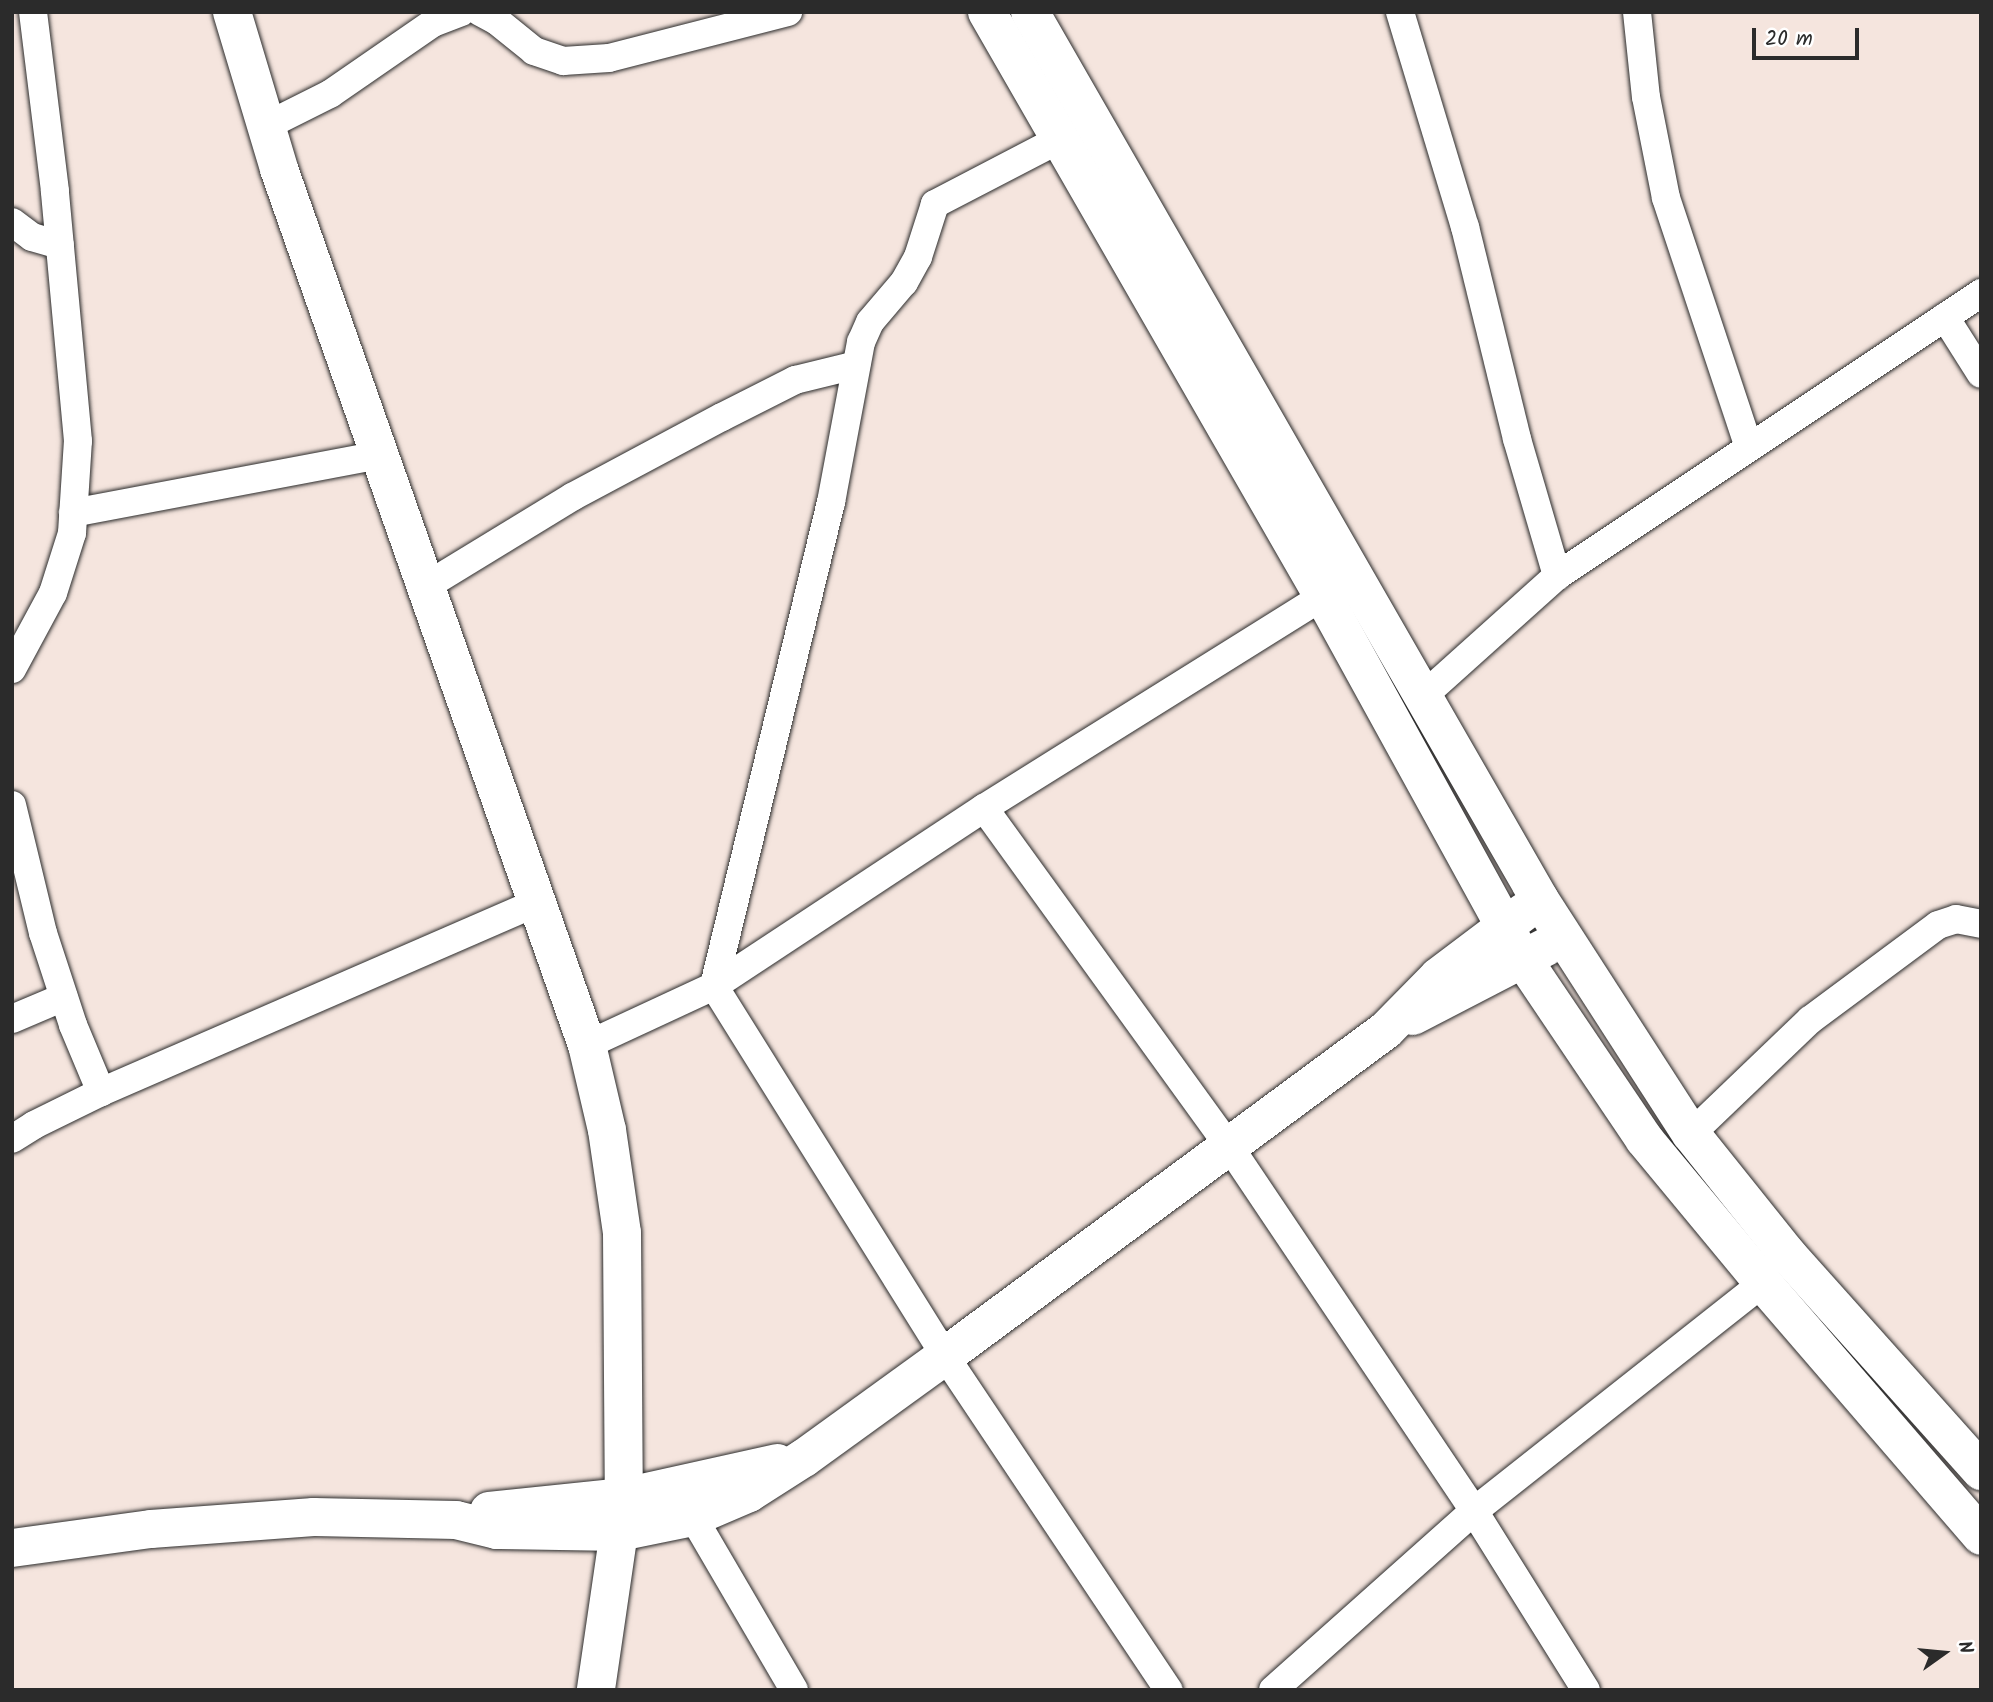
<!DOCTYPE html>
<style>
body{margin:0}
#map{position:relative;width:1993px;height:1702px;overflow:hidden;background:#f5e5de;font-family:Kalam,sans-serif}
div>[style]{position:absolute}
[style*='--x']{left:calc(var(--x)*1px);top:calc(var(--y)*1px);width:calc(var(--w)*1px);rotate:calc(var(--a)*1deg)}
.roads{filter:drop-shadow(0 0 2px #2b2b2b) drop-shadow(0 0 2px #2b2b2b)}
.street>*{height:28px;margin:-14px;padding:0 14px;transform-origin:14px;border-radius:14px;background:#fff}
.secondary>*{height:38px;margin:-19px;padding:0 19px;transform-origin:19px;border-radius:19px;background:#fff}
span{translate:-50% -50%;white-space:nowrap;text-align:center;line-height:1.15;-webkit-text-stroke:6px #fff;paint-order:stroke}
.frame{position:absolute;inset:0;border:14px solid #2b2b2b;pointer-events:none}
.north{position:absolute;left:1909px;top:1618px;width:70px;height:70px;-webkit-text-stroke:5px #fff;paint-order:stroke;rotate:75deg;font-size:19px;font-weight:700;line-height:28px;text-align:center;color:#2b2b2b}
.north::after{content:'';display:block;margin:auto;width:24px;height:32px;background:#2b2b2b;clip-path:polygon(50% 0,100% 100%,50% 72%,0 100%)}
.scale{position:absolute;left:1752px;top:28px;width:107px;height:32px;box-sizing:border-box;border:4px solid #2b2b2b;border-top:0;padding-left:9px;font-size:21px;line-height:24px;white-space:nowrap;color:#2b2b2b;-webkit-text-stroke:5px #fff;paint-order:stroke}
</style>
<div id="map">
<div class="roads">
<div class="street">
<i style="--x:480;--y:12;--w:19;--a:28"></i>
<i style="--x:497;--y:21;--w:48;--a:39"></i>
<i style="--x:534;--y:51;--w:31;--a:19"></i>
<i style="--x:563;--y:61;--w:46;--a:-3.7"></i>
<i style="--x:609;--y:58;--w:185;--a:-14.4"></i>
<i style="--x:1400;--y:12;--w:225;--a:73.2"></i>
<i style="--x:1465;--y:227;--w:218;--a:76.2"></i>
<i style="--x:1517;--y:439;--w:143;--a:73.7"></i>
<i style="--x:1637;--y:12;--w:85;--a:84"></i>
<i style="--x:1646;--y:97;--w:103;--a:78.8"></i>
<i style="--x:1666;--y:198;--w:262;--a:71.6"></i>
<i style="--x:266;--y:126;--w:72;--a:-26.6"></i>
<i style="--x:330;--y:94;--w:125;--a:-34.6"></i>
<i style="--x:433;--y:23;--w:30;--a:-21"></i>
<i style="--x:1058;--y:140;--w:139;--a:152.5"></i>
<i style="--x:935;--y:204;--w:56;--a:107.8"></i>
<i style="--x:918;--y:257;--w:29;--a:119"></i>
<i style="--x:904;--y:282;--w:52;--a:130.4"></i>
<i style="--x:870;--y:322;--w:22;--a:114"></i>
<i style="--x:861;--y:342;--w:163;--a:100.6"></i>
<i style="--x:831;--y:502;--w:498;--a:103.6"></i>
<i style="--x:714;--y:986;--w:436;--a:58"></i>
<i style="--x:945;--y:1356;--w:402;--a:56.2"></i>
<i style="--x:12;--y:222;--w:25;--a:37"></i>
<i style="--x:32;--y:237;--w:29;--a:16"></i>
<i style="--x:1945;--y:317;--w:67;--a:57.7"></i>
<i style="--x:73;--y:513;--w:313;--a:-10.7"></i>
<i style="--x:428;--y:585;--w:169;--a:-31.4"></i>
<i style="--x:572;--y:497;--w:170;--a:-28.1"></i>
<i style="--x:722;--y:417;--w:82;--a:-26.9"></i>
<i style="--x:795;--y:380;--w:63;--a:-13.8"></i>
<i style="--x:12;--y:669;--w:86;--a:-61.7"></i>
<i style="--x:53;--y:593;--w:63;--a:-72.4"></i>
<i style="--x:72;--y:533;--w:92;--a:-86.3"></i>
<i style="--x:78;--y:441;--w:251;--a:-95.3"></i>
<i style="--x:55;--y:191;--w:180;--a:-97"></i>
<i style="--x:1421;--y:698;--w:183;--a:-41.9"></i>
<i style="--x:1557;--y:576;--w:510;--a:-33.72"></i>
<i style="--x:12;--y:805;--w:132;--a:76.4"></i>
<i style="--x:43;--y:933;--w:97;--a:71.9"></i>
<i style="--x:73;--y:1025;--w:73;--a:67.3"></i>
<i style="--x:984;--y:808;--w:417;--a:54.1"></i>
<i style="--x:1229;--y:1146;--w:440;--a:56.1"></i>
<i style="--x:1474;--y:1511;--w:211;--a:58"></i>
<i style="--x:12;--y:1019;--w:56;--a:-22.9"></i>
<i style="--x:587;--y:1045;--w:140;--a:-24.9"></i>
<i style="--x:714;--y:986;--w:323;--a:-33.4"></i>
<i style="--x:984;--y:808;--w:400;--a:-32"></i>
<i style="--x:1691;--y:1134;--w:165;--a:-43.8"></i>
<i style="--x:1810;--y:1020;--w:159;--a:-36.6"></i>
<i style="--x:1938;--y:925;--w:19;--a:-18"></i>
<i style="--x:1956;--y:919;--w:25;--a:11"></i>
<i style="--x:12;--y:1139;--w:26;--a:-32"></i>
<i style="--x:34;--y:1125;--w:75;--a:-26.2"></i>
<i style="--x:101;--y:1092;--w:477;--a:-23.5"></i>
<i style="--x:693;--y:1517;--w:200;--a:59.7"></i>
<i style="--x:1273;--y:1690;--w:269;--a:-41.7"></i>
<i style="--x:1474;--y:1511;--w:368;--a:-38.3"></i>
</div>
<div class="secondary">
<i style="--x:232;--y:12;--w:164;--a:73.3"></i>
<i style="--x:279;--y:169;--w:929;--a:70.63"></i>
<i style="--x:587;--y:1045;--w:87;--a:76.8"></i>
<i style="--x:607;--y:1130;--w:104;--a:81.7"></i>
<i style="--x:622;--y:1233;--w:264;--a:89.6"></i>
<i style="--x:624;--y:1497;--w:195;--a:98.3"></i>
<i style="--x:987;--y:12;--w:674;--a:60.09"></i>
<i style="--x:1323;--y:596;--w:417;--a:61.2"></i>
<i style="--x:1524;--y:961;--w:215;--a:56"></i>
<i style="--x:1644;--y:1139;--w:187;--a:50.4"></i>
<i style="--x:1763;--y:1283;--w:334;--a:49.2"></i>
<i style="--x:1030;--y:12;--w:1024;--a:60.13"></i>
<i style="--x:1540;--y:900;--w:278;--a:57.2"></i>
<i style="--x:1691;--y:1134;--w:155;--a:51.3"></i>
<i style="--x:1788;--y:1255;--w:290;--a:48.2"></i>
<i style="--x:1413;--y:1016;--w:150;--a:-27.4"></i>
<i style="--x:489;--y:1511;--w:136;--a:-5.9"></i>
<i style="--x:624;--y:1497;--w:157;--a:-12.5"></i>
<i style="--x:12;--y:1548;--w:140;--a:-7.8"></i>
<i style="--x:151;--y:1529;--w:163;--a:-4.2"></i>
<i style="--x:314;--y:1517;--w:142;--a:1.2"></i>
<i style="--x:456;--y:1520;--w:42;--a:13.7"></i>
<i style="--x:497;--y:1530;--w:123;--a:0.9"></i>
<i style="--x:620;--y:1532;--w:75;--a:-11.6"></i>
<i style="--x:693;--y:1517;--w:61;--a:-23.2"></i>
<i style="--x:749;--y:1493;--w:65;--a:-32.5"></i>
<i style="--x:804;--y:1458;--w:174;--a:-35.9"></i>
<i style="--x:945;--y:1356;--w:548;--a:-36.47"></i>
<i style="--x:1386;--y:1030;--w:74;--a:-45.5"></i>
<i style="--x:1438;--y:977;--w:108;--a:-37.1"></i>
</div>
</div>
<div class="frame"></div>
<div class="north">N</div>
<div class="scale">20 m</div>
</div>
